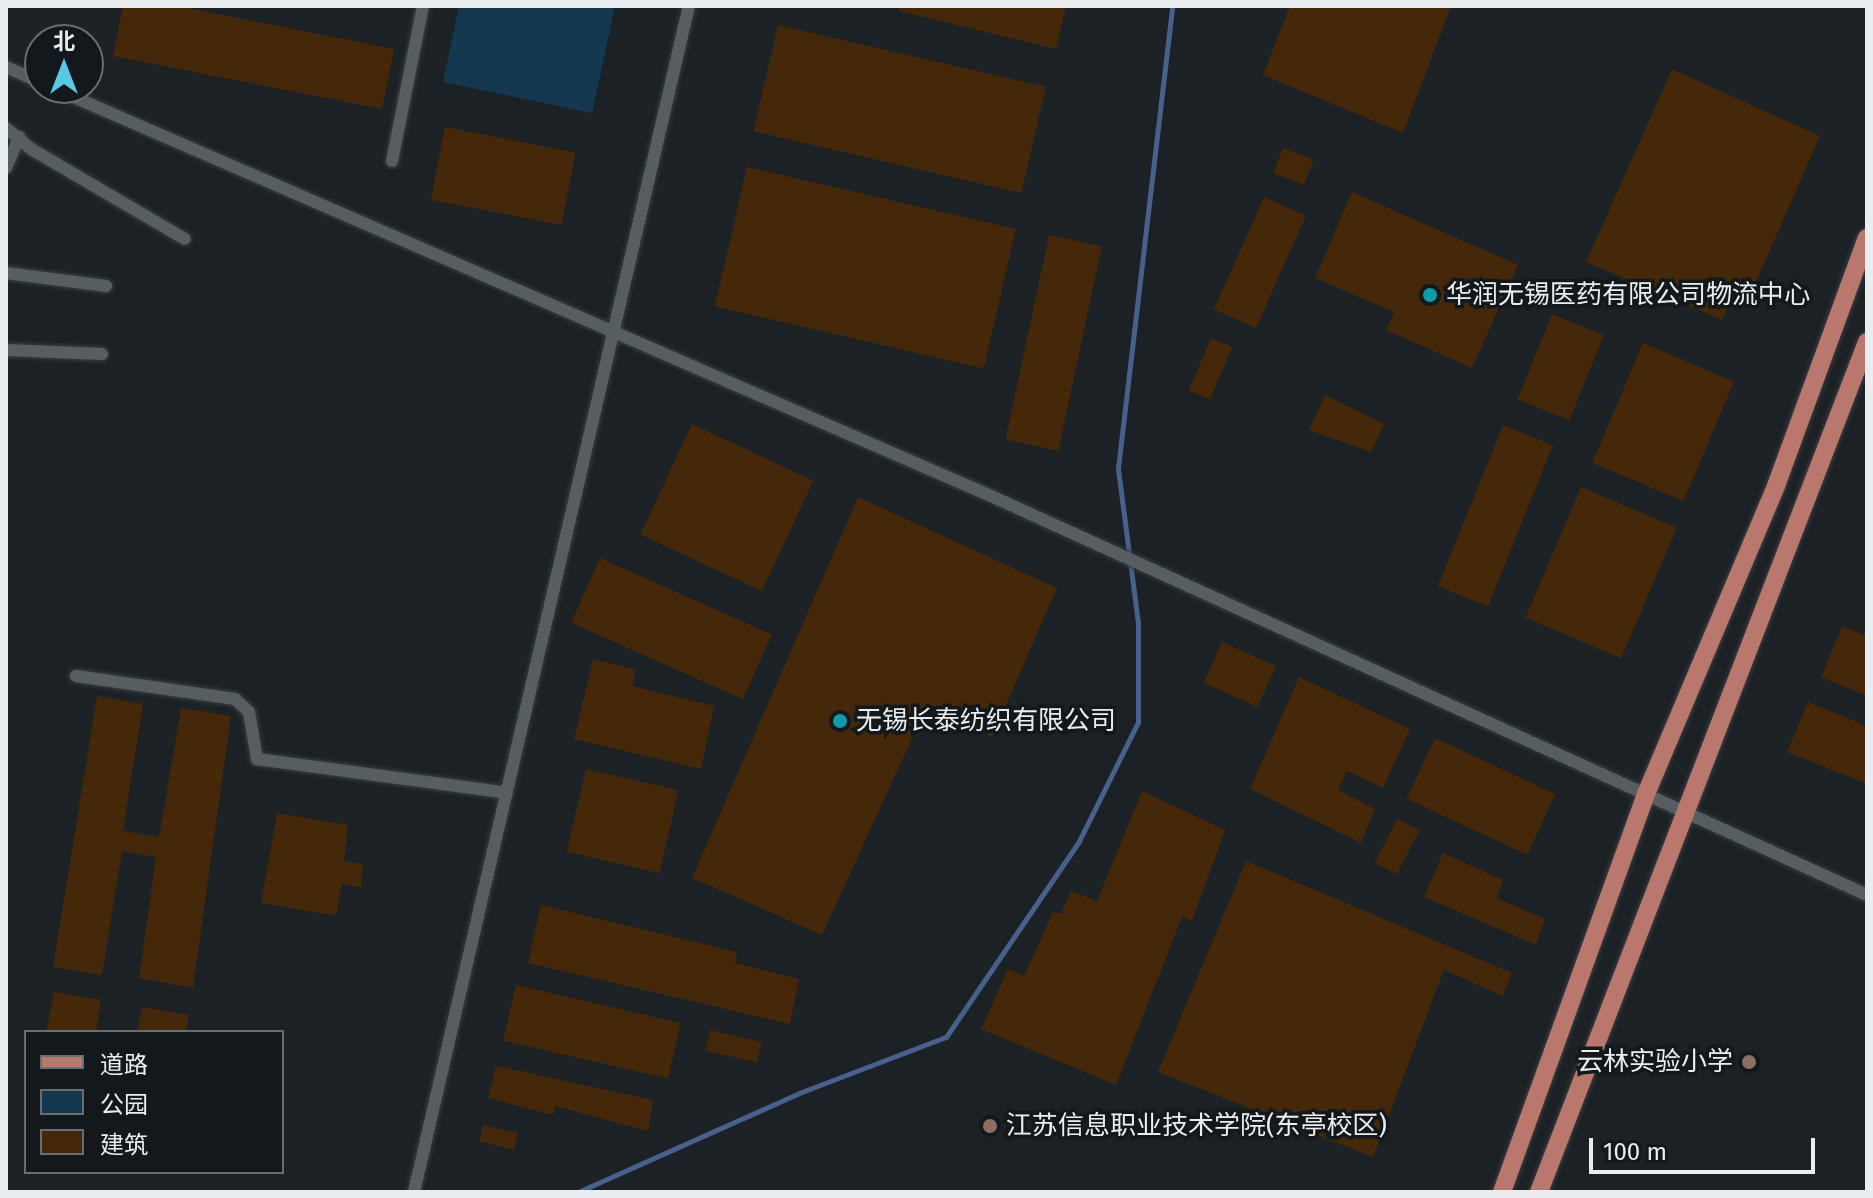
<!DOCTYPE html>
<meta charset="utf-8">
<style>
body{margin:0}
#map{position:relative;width:1873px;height:1198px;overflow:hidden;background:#1c2125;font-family:"Fira Sans","Noto Sans SC",sans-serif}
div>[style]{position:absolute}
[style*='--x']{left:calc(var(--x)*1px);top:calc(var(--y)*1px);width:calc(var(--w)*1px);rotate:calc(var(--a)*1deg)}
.green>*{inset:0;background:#13384f}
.stream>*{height:5px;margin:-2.5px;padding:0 2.5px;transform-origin:2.5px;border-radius:2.5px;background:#48608c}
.building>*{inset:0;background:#452809;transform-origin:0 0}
.roads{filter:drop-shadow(0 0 2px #383d40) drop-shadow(0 0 2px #383d40)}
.street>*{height:12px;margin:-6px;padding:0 6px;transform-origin:6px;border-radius:6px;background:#575e62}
.primary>*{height:18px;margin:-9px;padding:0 9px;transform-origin:9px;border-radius:9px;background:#b9776d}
.dots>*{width:22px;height:22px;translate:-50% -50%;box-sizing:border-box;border:4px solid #13181c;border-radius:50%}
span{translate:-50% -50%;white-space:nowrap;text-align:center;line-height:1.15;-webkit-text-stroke:7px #13181c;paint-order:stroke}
.poi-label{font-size:26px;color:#e9edf0}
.left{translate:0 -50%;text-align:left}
.right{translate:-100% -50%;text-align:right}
.frame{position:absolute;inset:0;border:8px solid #e9edf0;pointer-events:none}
.legend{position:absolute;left:24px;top:1030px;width:260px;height:144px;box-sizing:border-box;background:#13181c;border:2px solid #696d71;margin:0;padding:10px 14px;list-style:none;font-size:24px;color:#e9edf0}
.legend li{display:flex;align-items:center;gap:16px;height:40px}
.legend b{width:40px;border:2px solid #696d71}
.north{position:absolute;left:24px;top:24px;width:80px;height:80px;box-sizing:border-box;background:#13181c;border:2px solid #696d71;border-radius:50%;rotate:0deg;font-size:22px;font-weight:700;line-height:32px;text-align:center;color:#e9edf0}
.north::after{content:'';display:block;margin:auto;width:28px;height:36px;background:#58c9e3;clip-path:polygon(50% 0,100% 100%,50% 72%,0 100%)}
.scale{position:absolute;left:1589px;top:1138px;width:226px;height:36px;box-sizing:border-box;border:4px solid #e9edf0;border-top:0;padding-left:10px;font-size:24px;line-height:28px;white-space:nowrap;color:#e9edf0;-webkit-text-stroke:6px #13181c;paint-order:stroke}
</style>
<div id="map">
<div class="green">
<i style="clip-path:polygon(459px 6px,615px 6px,592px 113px,443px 82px)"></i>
</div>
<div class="stream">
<i style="--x:578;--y:1192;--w:242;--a:-24.1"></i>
<i style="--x:799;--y:1093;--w:157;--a:-20.9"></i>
<i style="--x:946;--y:1037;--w:237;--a:-55.8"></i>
<i style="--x:1079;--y:841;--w:133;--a:-63.6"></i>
<i style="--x:1138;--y:722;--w:99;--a:-90"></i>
<i style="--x:1138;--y:623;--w:156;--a:-97.4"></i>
<i style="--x:1118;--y:468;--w:465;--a:-83.3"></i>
</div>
<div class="building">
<i style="clip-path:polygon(123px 6px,178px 6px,394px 49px,382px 109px,113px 56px)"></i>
<i style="clip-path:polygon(900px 6px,1066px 6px,1056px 49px,899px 11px)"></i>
<i style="clip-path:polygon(1290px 6px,1451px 6px,1403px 133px,1263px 75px)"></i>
<i style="left:778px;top:25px;width:275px;height:109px;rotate:13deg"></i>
<i style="clip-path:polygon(1672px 69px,1820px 136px,1755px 284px,1741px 277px,1722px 320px,1586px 262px)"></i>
<i style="left:445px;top:127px;width:133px;height:74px;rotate:11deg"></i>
<i style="left:1283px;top:148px;width:33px;height:27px;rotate:21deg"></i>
<i style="left:747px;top:167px;width:276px;height:143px;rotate:13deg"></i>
<i style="clip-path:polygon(1352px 192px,1518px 265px,1472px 368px,1386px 330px,1394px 312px,1315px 278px)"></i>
<i style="left:1264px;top:197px;width:46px;height:123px;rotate:24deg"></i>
<i style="left:1049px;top:235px;width:54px;height:209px;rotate:12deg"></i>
<i style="left:1552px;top:314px;width:56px;height:92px;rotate:22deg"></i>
<i style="left:1211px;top:338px;width:23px;height:57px;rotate:23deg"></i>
<i style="left:1643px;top:343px;width:99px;height:130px;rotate:23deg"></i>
<i style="clip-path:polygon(1325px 395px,1384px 424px,1371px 452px,1309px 430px)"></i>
<i style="left:692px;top:424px;width:134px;height:122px;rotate:25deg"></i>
<i style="left:1503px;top:425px;width:54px;height:174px;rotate:22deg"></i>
<i style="left:1581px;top:487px;width:104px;height:142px;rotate:23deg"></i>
<i style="clip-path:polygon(858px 497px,1057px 588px,992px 737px,927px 706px,822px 935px,692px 878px)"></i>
<i style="left:600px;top:558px;width:188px;height:71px;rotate:24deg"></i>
<i style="clip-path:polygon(1842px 626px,1867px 636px,1867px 696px,1821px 677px)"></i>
<i style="left:1222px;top:642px;width:59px;height:45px;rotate:24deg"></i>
<i style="clip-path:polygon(593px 659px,636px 670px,632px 686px,714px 706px,701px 769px,574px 739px)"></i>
<i style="clip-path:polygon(1299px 677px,1410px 729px,1383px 788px,1347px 771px,1338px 790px,1375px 809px,1361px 843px,1250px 789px)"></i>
<i style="clip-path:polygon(97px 696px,143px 704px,123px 831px,159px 837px,181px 708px,231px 716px,193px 988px,139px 978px,156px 857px,122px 851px,102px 975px,53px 967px)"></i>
<i style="clip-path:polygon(1808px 702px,1867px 726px,1867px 784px,1787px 752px)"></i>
<i style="left:1435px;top:738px;width:133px;height:67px;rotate:25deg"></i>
<i style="left:586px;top:769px;width:95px;height:85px;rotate:13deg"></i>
<i style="clip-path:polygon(1142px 791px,1225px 830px,1192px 921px,1182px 917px,1116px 1085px,981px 1029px,1008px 969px,1024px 976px,1053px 912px,1061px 914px,1071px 891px,1097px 901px)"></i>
<i style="clip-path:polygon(277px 813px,348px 825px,344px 861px,363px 864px,361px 887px,342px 884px,336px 916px,261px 903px)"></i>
<i style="left:1397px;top:819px;width:25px;height:49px;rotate:27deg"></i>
<i style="clip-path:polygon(1443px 853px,1503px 880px,1497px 898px,1545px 919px,1536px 945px,1424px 897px)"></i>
<i style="clip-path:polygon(1246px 861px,1512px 973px,1503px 996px,1444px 970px,1373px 1157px,1158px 1072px)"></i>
<i style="clip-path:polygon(541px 905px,737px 952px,735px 963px,799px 979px,790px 1024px,528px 963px)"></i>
<i style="left:516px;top:985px;width:169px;height:57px;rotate:13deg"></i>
<i style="clip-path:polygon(54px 992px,101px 1000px,96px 1032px,46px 1032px)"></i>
<i style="clip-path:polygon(142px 1007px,189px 1015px,186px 1032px,137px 1032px)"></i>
<i style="left:710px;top:1030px;width:53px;height:21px;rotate:13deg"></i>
<i style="clip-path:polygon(496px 1066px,653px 1100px,648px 1131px,555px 1106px,553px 1115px,488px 1098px)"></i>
<i style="left:483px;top:1125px;width:36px;height:17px;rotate:13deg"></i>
</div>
<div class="roads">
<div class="street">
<i style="--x:6;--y:67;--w:37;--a:24"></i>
<i style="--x:53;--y:88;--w:1023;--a:23.51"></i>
<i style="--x:991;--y:496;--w:963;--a:24.49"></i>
<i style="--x:6;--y:128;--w:33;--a:40"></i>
<i style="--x:31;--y:149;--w:178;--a:30.3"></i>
<i style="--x:392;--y:161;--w:158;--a:-78.7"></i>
<i style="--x:6;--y:168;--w:34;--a:-67"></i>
<i style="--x:6;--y:273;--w:101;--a:7.4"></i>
<i style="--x:6;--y:350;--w:96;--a:2.4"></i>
<i style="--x:76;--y:676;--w:161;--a:8.2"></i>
<i style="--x:235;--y:699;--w:19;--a:43"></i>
<i style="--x:249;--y:712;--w:48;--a:80.3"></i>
<i style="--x:257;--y:759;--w:252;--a:7.7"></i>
<i style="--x:414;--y:1192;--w:1217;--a:-76.95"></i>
</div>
<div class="primary">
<i style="--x:1502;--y:1192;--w:423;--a:-70.1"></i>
<i style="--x:1646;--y:794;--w:334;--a:-67.1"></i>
<i style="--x:1776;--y:486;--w:264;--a:-69.9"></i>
<i style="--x:1539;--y:1192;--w:911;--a:-68.9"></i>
</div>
</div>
<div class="dots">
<i style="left:1430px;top:295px;background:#0f9aa8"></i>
<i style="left:840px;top:721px;background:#0f9aa8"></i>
<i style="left:1749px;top:1062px;background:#8d6e63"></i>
<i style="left:990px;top:1126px;background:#8d6e63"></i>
</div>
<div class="poi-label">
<span class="left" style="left:1446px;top:295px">华润无锡医药有限公司物流中心</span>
<span class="left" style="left:856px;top:721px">无锡长泰纺织有限公司</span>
<span class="right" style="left:1733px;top:1062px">云林实验小学</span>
<span class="left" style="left:1006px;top:1126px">江苏信息职业技术学院(东亭校区)</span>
</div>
<div class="frame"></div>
<ul class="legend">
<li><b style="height:10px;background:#b9776d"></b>道路</li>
<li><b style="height:22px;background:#13384f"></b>公园</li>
<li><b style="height:22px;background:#452809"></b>建筑</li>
</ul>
<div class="north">北</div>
<div class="scale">100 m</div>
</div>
